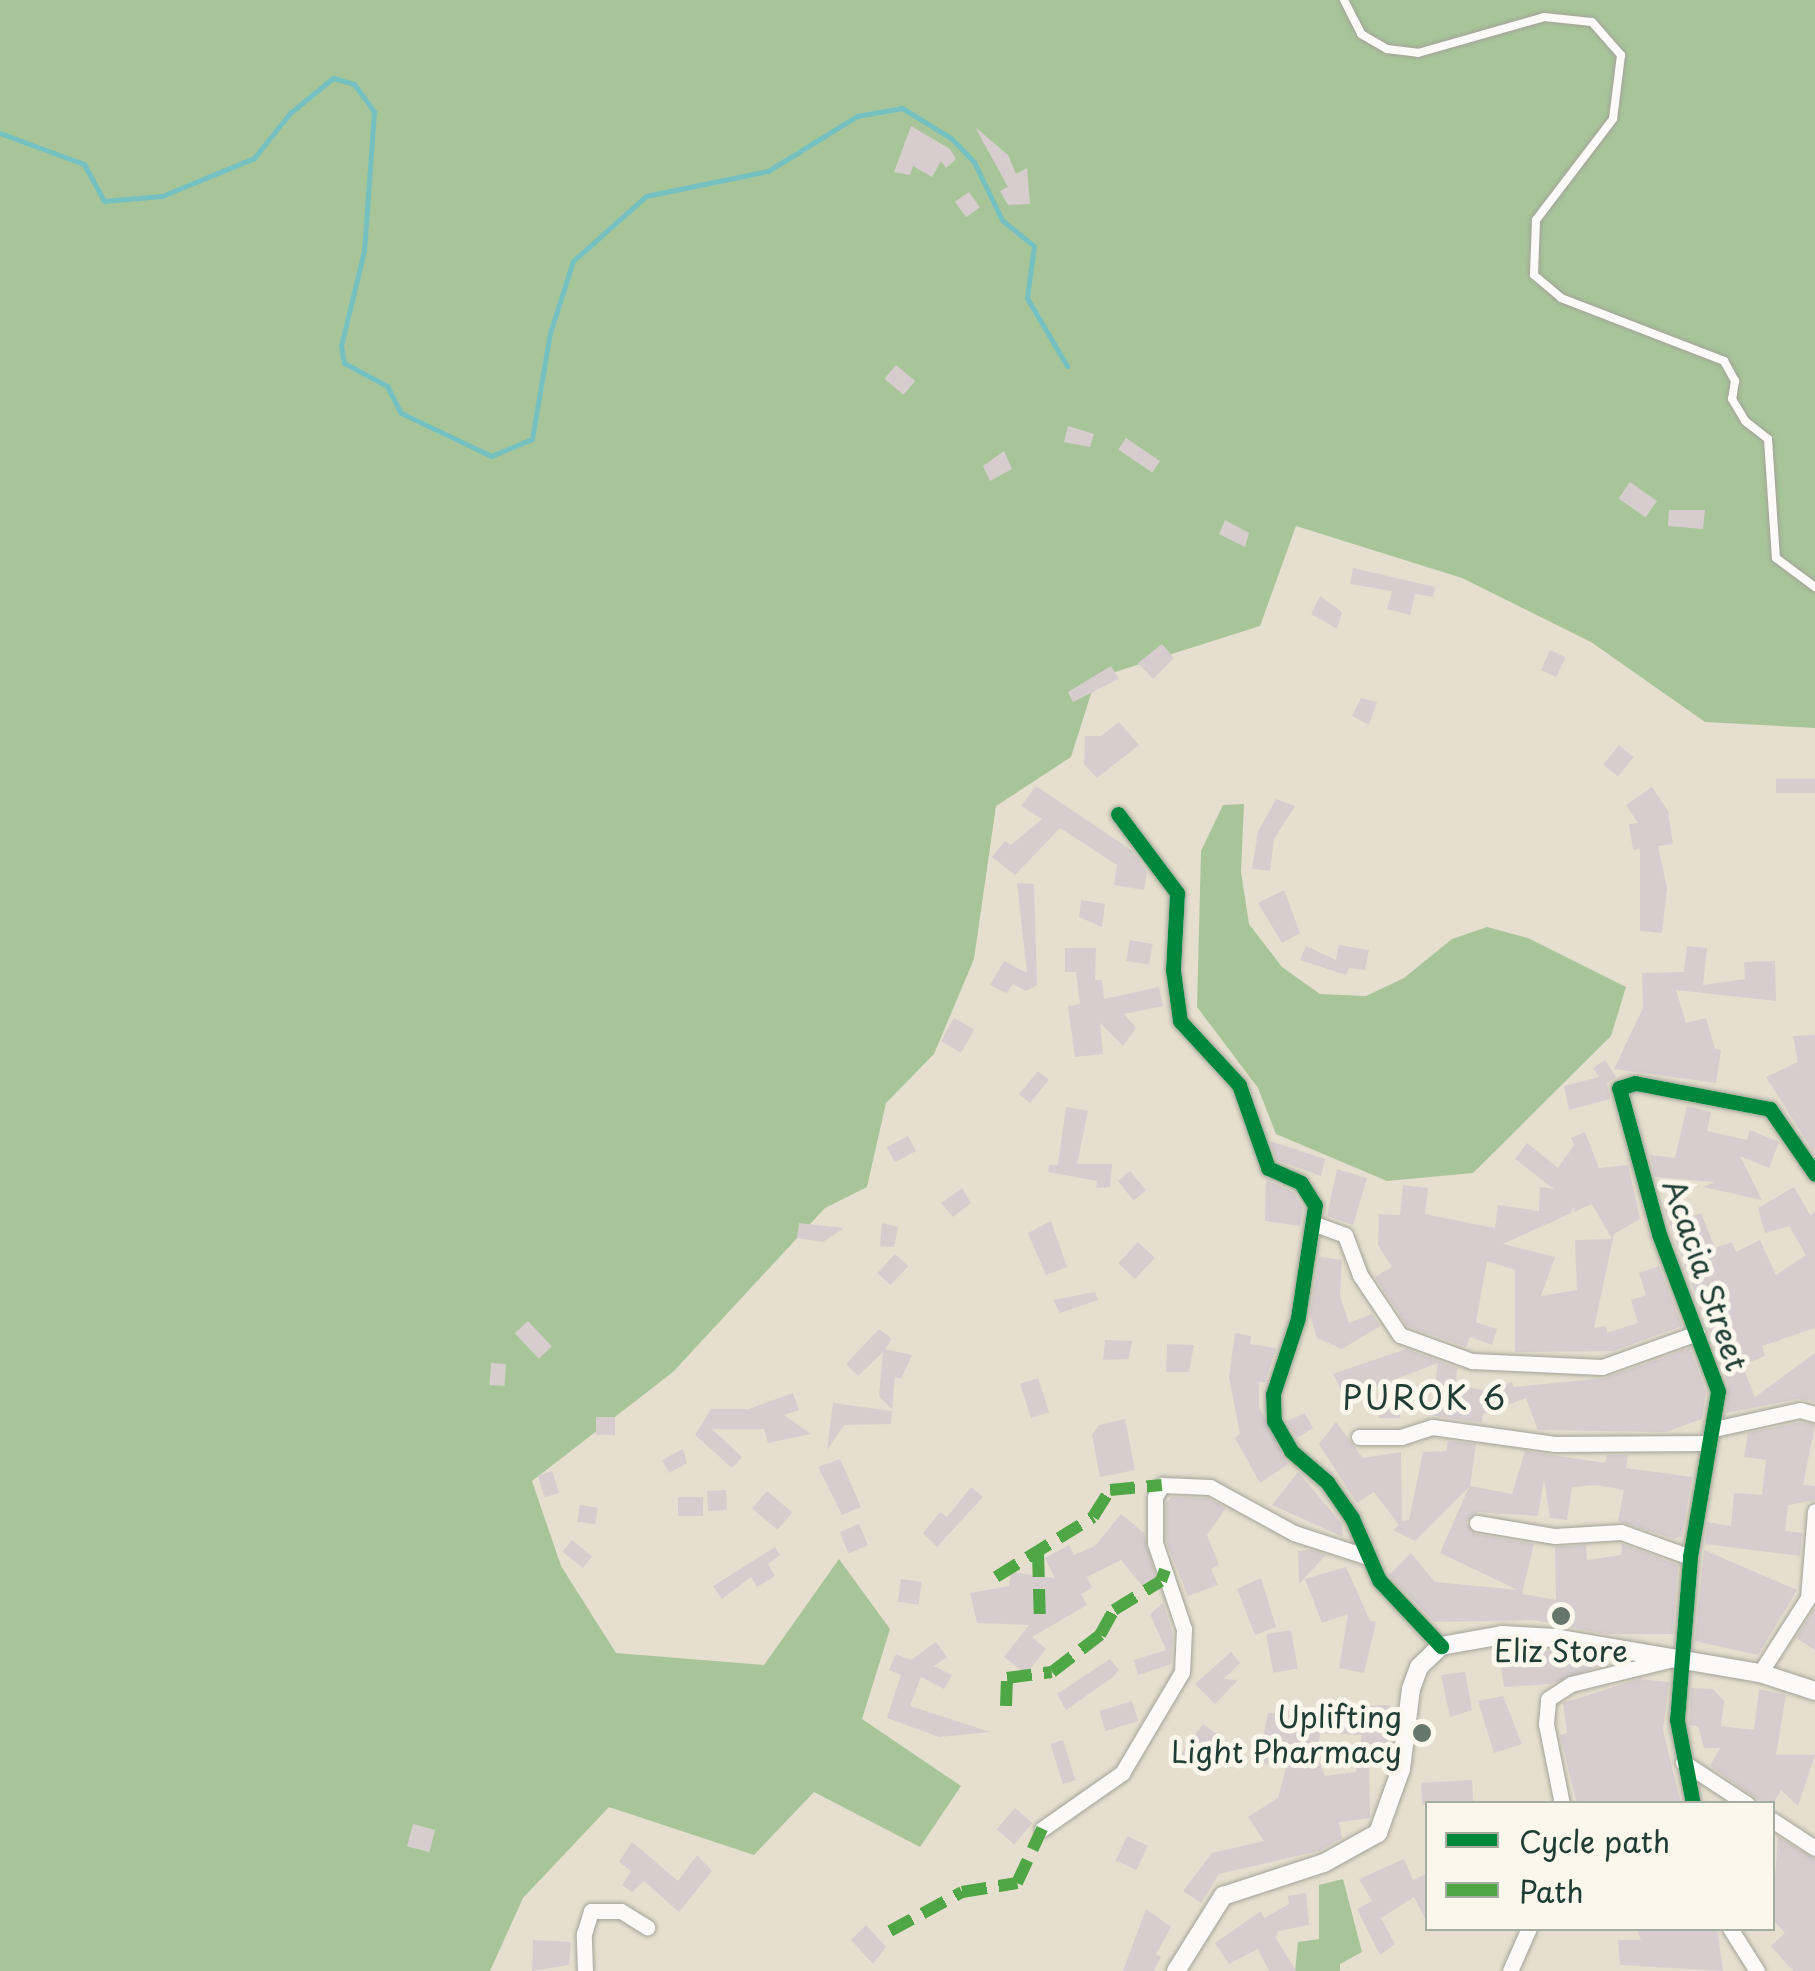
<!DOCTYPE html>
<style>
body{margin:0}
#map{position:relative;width:1815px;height:1971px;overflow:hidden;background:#e6dfcf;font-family:"Playpen Sans",sans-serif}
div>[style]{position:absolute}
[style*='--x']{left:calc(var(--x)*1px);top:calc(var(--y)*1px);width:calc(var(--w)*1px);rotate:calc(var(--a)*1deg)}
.forest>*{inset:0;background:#a8c59a}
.stream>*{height:5px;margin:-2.5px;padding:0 2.5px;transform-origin:2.5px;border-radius:2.5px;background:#75c1c2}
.building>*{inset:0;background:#d7cdce;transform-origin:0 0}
.roads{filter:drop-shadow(0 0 2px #a3a399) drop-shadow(0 0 2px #a3a399)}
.service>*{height:8px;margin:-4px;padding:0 4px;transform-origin:4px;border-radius:4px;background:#fbfaf8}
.minor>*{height:15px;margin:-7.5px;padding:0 7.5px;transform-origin:7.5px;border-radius:7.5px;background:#fbfaf8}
.tertiary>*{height:18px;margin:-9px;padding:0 9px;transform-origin:9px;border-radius:9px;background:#fbfaf8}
.quiet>*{height:12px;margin-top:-6px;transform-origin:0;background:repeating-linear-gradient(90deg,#4fa644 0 25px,transparent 0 37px)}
.cycleway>*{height:15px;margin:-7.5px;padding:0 7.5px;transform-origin:7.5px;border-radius:7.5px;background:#00873e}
.dots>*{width:28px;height:28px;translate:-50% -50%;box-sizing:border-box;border:5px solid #fbf7ec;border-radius:50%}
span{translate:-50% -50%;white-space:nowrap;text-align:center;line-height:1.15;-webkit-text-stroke:10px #fbf7ec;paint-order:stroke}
.street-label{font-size:30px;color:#1f3d34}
.poi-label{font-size:30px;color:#1f3d34}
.right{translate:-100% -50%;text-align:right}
.neighbourhood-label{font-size:32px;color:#1f3d34;letter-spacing:2.5px}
.legend{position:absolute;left:1425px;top:1801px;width:350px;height:130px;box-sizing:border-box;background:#fbf7ec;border:2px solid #a3ada2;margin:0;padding:12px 18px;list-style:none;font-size:30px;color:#1f3d34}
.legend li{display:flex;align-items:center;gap:20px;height:50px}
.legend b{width:50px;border:2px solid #a3ada2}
</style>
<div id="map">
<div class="forest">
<i style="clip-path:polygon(0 0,1815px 0,1815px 728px,1705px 722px,1591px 642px,1462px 578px,1296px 526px,1260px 626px,1096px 678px,1071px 757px,996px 806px,974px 959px,934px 1054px,886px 1103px,867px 1187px,825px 1208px,673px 1372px,532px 1481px,561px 1566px,616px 1653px,764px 1665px,839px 1559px,890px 1629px,862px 1719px,961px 1786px,920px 1847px,814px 1792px,754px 1855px,609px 1807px,523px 1898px,490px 1971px,0 1971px)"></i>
<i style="clip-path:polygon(1244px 804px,1241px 872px,1249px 924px,1282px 967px,1320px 994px,1366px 996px,1404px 978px,1452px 939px,1487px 927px,1528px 938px,1626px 987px,1611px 1036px,1473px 1173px,1387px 1181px,1276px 1134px,1258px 1088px,1197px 1007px,1201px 851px,1223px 805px)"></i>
<i style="clip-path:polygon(1343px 1879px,1362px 1952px,1340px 1964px,1340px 1971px,1295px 1971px,1298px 1942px,1319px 1939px,1319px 1885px)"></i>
</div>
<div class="stream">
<i style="--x:0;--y:133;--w:90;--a:20.3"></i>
<i style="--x:84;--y:164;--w:42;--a:61.6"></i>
<i style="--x:104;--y:201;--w:58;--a:-4.9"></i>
<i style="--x:162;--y:196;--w:100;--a:-22.4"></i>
<i style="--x:254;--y:158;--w:58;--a:-51.3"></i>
<i style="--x:290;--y:113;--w:55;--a:-39.1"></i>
<i style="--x:333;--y:78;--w:22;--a:16"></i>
<i style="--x:354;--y:84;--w:34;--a:54"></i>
<i style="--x:374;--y:112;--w:139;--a:94.1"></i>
<i style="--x:364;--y:251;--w:98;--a:103.6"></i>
<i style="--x:341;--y:346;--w:17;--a:80"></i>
<i style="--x:344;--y:363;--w:49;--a:28.1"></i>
<i style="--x:387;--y:386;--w:30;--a:63"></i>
<i style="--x:401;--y:413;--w:100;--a:25.5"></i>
<i style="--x:491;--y:456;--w:44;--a:-22.5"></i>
<i style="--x:532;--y:439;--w:108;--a:-80.4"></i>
<i style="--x:550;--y:333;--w:76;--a:-72.3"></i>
<i style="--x:573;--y:261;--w:98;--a:-41.7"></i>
<i style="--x:646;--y:196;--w:125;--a:-11.6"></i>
<i style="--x:768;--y:171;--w:105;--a:-31.7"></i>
<i style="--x:857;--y:116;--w:46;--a:-10.1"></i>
<i style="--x:902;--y:108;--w:57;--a:31.5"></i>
<i style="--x:951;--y:138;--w:33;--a:46"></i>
<i style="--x:974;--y:162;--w:64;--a:64.2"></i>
<i style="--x:1002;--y:220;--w:41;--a:39.1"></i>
<i style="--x:1034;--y:246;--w:52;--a:97.7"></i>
<i style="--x:1027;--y:298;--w:79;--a:59.5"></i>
</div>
<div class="building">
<i style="clip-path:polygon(911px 126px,950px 149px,956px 159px,946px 168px,941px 161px,932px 177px,913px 166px,910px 175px,894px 172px)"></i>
<i style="clip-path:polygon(975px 127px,1008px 155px,1016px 174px,1027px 168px,1030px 204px,1008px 205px,1000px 191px,1008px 187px)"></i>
<i style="left:969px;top:192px;width:19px;height:17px;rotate:55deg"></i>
<i style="left:896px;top:365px;width:25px;height:18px;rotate:40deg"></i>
<i style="clip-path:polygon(1068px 426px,1094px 434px,1090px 447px,1064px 442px)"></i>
<i style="left:1126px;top:438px;width:41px;height:14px;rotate:34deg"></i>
<i style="clip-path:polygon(1004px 451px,1012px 469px,990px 481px,983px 466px)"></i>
<i style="left:1630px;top:482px;width:33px;height:20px;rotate:35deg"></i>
<i style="clip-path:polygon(1669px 510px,1705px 510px,1703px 529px,1668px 526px)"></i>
<i style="clip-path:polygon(1225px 520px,1249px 533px,1245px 547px,1219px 534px)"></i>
<i style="clip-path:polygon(1353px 568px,1435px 587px,1433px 597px,1415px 594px,1410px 615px,1387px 609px,1392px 591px,1350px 584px)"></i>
<i style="clip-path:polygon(1320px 596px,1342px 612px,1337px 629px,1311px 614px)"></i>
<i style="clip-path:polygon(1162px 644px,1174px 658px,1153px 679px,1138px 663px)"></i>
<i style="left:1550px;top:650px;width:17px;height:22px;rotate:24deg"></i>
<i style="clip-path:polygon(1111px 666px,1119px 679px,1073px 702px,1068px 692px)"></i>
<i style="clip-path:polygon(1361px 698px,1377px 702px,1369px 725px,1352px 716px)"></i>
<i style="clip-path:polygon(1119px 722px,1139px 745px,1097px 778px,1084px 764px,1085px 736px,1101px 736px)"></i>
<i style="left:1619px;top:745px;width:19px;height:25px;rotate:39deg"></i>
<i style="left:1815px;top:779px;width:14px;height:39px;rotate:90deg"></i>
<i style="clip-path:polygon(1036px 786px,1131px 850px,1147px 872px,1144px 890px,1114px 885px,1117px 865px,1060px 828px,1015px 875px,992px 857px,1005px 841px,1011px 845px,1042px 819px,1021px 806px)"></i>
<i style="clip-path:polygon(1652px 787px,1668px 811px,1673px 844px,1658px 846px,1667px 888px,1662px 933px,1640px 931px,1640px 849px,1633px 850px,1629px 824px,1638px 823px,1626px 805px)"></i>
<i style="clip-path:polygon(1276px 799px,1295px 806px,1274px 839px,1270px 871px,1252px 869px,1258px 832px)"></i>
<i style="clip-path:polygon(1017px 883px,1034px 884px,1037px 985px,1026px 991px,1013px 984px,1007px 993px,990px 985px,1004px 961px,1027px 973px)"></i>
<i style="clip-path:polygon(1284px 890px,1300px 933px,1282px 943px,1258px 903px)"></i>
<i style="clip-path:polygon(1081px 900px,1105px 904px,1102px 927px,1079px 917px)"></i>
<i style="left:1130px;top:940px;width:23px;height:21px;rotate:10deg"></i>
<i style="clip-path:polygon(1339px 945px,1369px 950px,1365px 970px,1349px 968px,1346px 975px,1300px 960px,1306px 946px,1336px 960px)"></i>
<i style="clip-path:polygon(1687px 946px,1707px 948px,1703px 985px,1745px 979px,1744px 962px,1775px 961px,1776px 1001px,1676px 990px,1686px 1023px,1706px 1018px,1715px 1049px,1721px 1050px,1716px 1083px,1614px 1069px,1643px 1008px,1642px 973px,1684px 972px)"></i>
<i style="clip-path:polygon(1065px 948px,1096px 948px,1095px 980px,1102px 980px,1104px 999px,1159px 987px,1163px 1006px,1124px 1014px,1136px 1028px,1123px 1046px,1100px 1023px,1103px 1054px,1075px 1057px,1068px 1006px,1080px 1004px,1076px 972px,1065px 972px)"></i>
<i style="left:954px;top:1018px;width:23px;height:27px;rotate:29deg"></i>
<i style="clip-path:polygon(1815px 1035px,1815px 1154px,1766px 1077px,1798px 1062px,1793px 1036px)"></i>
<i style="clip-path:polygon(1605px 1060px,1616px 1077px,1607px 1083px,1610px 1099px,1569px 1110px,1564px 1086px,1599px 1077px,1593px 1068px)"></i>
<i style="left:1038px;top:1071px;width:14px;height:30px;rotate:39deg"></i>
<i style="clip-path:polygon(1687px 1106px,1711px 1112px,1707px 1131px,1747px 1140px,1750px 1130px,1779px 1142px,1769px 1168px,1740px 1156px,1762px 1200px,1703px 1187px,1715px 1182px,1655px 1177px,1650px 1155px,1675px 1158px)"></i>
<i style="clip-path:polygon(1066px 1107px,1088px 1111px,1077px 1164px,1112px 1164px,1110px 1187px,1096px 1188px,1097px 1181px,1048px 1172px,1049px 1165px,1058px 1165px)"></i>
<i style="clip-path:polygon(evenodd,1585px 1132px,1599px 1168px,1628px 1165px,1640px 1219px,1614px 1234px,1594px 1328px,1606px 1326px,1607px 1333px,1638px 1323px,1631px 1300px,1646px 1295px,1639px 1273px,1659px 1266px,1682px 1326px,1613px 1351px,1515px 1352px,1515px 1270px,1487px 1261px,1476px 1322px,1497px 1329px,1492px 1345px,1470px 1337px,1466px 1347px,1407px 1326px,1375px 1277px,1392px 1267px,1378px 1245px,1379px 1214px,1400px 1215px,1403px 1185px,1428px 1188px,1425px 1214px,1495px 1228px,1498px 1205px,1539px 1211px,1540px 1187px,1554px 1189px,1515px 1159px,1527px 1143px,1558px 1168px,1574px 1145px,1571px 1138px,1585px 1132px,1592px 1204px,1612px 1239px,1575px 1240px,1577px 1290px,1541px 1296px,1555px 1257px,1503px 1244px,1571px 1213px,1574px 1206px,1574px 1212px,1592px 1204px)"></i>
<i style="left:908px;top:1136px;width:17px;height:24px;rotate:62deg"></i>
<i style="clip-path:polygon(1270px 1141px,1325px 1159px,1321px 1176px,1277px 1160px)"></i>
<i style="clip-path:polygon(1337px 1169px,1367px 1178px,1353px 1225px,1327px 1216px)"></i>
<i style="left:1130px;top:1171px;width:25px;height:16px;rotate:50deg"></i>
<i style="clip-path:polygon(1266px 1180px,1293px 1192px,1303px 1208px,1300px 1226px,1265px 1221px)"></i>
<i style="clip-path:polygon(1794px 1187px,1810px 1215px,1815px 1212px,1815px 1328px,1762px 1346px,1765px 1356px,1742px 1365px,1755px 1397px,1815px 1353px,1815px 1402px,1798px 1399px,1726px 1413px,1729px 1387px,1662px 1202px,1678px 1196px,1686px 1219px,1701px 1213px,1715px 1248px,1732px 1242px,1736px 1252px,1760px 1240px,1776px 1275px,1806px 1255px,1789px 1226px,1765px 1233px,1758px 1208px)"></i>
<i style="clip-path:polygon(962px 1188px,971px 1203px,953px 1217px,941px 1203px)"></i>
<i style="clip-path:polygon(1051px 1221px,1067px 1267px,1046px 1275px,1028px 1233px)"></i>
<i style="clip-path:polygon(799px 1223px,844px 1228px,823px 1242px,797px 1238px)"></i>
<i style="clip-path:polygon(882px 1223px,898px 1227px,894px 1247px,880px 1246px)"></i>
<i style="left:1138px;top:1242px;width:23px;height:29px;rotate:43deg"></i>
<i style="left:895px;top:1254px;width:18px;height:26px;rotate:43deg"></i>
<i style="clip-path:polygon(1319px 1257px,1342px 1260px,1340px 1296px,1349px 1323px,1372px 1314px,1380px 1326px,1342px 1349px,1317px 1338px,1310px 1315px)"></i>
<i style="clip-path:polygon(1095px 1292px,1098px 1300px,1060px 1313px,1053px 1300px)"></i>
<i style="left:528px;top:1321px;width:35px;height:18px;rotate:47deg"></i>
<i style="clip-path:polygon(879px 1329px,892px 1339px,885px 1349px,912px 1355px,901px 1379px,895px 1377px,892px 1409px,879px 1396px,883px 1352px,858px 1376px,846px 1364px)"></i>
<i style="clip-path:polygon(1235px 1333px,1251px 1336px,1250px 1344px,1276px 1348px,1265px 1383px,1259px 1381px,1259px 1408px,1288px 1464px,1260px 1483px,1235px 1438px,1240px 1434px,1229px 1377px)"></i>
<i style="clip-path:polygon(1105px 1340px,1132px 1341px,1129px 1359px,1103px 1360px)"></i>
<i style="clip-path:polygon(1167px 1344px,1194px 1345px,1189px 1372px,1166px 1372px)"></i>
<i style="clip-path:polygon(1690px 1348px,1706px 1392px,1702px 1419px,1666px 1432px,1538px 1430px,1526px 1398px,1483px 1414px,1482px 1423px,1430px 1415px,1438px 1363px,1345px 1398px,1333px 1374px,1406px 1349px,1457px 1368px,1456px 1385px,1489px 1391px,1512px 1382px,1514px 1387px,1605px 1378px)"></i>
<i style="left:491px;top:1363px;width:15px;height:22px;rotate:4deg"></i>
<i style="left:1038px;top:1378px;width:36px;height:19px;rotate:72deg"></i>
<i style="clip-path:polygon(793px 1393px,799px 1410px,784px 1415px,811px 1434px,768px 1443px,764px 1429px,712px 1429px,742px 1457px,732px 1468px,695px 1435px,711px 1409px,749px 1409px)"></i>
<i style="left:1400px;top:1401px;width:17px;height:21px;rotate:90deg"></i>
<i style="clip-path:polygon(833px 1403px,892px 1411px,891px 1424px,844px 1425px,827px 1450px)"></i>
<i style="clip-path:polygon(1305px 1413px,1313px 1428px,1297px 1438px,1287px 1421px)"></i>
<i style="left:596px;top:1417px;width:19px;height:18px"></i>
<i style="clip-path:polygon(1125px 1419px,1135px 1470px,1100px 1477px,1092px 1435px,1099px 1425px)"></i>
<i style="clip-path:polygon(1336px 1422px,1363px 1458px,1401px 1452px,1402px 1521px,1409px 1520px,1423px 1452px,1446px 1451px,1448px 1441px,1476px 1444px,1470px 1486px,1512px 1494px,1525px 1451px,1605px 1463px,1607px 1455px,1628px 1455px,1626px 1468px,1692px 1477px,1682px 1536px,1674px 1539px,1618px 1521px,1624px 1490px,1597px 1485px,1572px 1487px,1567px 1520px,1550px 1518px,1544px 1479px,1538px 1516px,1478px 1512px,1466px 1522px,1475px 1534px,1534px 1544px,1522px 1594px,1556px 1600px,1555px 1547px,1586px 1545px,1587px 1560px,1621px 1555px,1622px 1544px,1678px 1565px,1673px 1634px,1606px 1634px,1533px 1620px,1434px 1622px,1389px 1575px,1411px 1553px,1435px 1582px,1518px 1590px,1440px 1553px,1469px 1487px,1415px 1541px,1393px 1530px,1399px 1525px,1374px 1492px,1357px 1503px,1319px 1444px)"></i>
<i style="clip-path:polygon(1800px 1422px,1815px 1425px,1803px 1485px,1815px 1486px,1815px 1500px,1788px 1505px,1785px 1531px,1802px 1533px,1800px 1556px,1705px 1544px,1707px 1522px,1731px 1526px,1734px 1493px,1762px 1495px,1766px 1460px,1744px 1457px,1748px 1433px)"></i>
<i style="clip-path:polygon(683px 1449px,687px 1463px,669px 1473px,662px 1460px)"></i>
<i style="clip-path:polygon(840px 1459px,861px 1507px,842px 1515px,818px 1467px)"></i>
<i style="left:552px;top:1471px;width:23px;height:15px;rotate:72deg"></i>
<i style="clip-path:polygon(1298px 1472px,1342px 1524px,1343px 1537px,1272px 1505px)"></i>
<i style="clip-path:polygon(971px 1487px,983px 1497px,937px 1547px,923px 1533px,940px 1512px,947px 1517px)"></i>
<i style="left:726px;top:1490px;width:20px;height:19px;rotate:87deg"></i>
<i style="left:767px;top:1491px;width:33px;height:23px;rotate:40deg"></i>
<i style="left:678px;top:1497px;width:25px;height:19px"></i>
<i style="clip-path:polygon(1172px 1497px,1207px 1498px,1226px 1508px,1207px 1535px,1219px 1565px,1211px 1569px,1218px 1585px,1188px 1596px,1166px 1541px,1166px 1503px)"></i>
<i style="left:580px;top:1505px;width:18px;height:17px;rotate:9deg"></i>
<i style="clip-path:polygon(1121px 1514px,1144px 1533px,1156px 1580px,1146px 1590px,1121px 1560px,1087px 1577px,1092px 1588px,1081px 1594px,1087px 1605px,1032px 1637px,1046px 1649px,1026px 1674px,1004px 1657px,1029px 1625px,977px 1623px,970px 1593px,1009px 1586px,1011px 1572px,1055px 1578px,1045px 1558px,1069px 1545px,1074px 1555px,1095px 1546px)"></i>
<i style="left:859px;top:1524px;width:23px;height:21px;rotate:67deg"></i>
<i style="left:572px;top:1540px;width:26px;height:15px;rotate:39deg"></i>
<i style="clip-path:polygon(775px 1547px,780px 1555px,768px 1564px,775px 1576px,757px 1587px,751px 1577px,722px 1599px,713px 1586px)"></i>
<i style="clip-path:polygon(1311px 1550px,1326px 1555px,1299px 1584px,1298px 1551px)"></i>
<i style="clip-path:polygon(1704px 1550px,1797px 1590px,1758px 1655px,1695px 1641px)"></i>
<i style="clip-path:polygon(1346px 1567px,1370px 1621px,1376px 1622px,1364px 1673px,1339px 1668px,1348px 1614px,1322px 1623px,1305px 1579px)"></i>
<i style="clip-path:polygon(1261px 1578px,1276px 1627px,1255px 1635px,1237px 1589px)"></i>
<i style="left:901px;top:1579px;width:21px;height:23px;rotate:8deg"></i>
<i style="clip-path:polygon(1163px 1603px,1173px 1634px,1171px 1664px,1138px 1675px,1134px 1660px,1166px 1650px,1150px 1614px)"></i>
<i style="clip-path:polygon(1815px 1608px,1815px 1650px,1796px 1638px)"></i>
<i style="left:1291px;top:1630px;width:39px;height:25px;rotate:80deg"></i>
<i style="clip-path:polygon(936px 1642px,947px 1657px,934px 1666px,952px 1675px,944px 1689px,921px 1677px,910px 1706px,990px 1732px,939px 1737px,887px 1718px,901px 1675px,889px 1670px,896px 1654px,911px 1660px)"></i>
<i style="clip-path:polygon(1554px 1650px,1608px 1663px,1550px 1684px,1504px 1687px,1500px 1658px)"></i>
<i style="clip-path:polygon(1231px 1652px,1240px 1663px,1224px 1679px,1238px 1680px,1215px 1704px,1195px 1684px)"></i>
<i style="clip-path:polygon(1110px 1659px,1119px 1670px,1113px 1677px,1066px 1710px,1057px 1694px)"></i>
<i style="clip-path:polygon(1465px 1672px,1472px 1710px,1450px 1717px,1441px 1675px)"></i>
<i style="clip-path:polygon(1639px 1679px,1669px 1682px,1663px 1730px,1681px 1804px,1577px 1804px,1560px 1735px,1567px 1733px,1563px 1703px)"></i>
<i style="clip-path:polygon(1691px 1688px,1713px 1689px,1724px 1701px,1721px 1726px,1754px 1730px,1759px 1689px,1786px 1695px,1776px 1755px,1815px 1755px,1798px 1806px,1781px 1790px,1772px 1805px,1764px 1804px,1710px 1766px,1720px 1748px,1704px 1748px,1698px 1726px,1689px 1725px)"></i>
<i style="clip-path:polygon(1503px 1696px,1522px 1744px,1494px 1753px,1478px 1701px)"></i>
<i style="left:1132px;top:1701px;width:21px;height:34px;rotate:73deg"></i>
<i style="clip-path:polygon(evenodd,1390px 1705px,1386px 1762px,1369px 1759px,1370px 1818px,1339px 1822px,1342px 1838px,1319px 1851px,1219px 1874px,1201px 1903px,1183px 1891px,1212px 1853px,1264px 1841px,1248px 1817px,1278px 1798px,1287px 1763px,1258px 1764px,1268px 1713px,1281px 1714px,1295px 1731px,1288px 1715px,1329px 1719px,1329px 1707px,1390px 1705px,1320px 1733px,1362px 1735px,1356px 1772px,1325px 1776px,1311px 1741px,1319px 1742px,1320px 1733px)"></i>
<i style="left:1203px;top:1724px;width:32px;height:39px;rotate:36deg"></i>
<i style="left:1063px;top:1740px;width:42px;height:13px;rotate:73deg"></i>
<i style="left:1472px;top:1780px;width:22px;height:51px;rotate:87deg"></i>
<i style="left:1015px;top:1808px;width:23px;height:28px;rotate:41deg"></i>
<i style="left:413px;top:1824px;width:23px;height:23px;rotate:15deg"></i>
<i style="left:1127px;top:1836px;width:23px;height:27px;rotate:25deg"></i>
<i style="clip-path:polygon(1778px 1837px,1815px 1859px,1815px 1971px,1793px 1971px,1771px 1946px,1785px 1933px,1772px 1919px)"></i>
<i style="clip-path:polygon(632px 1842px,678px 1881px,697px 1855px,712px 1871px,679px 1912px,644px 1881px,632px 1892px,622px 1885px,631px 1871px,619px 1862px)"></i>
<i style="clip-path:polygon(1404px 1859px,1413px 1880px,1428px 1873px,1428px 1925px,1414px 1897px,1381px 1918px,1395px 1944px,1380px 1955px,1357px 1909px,1372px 1901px,1359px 1879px)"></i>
<i style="clip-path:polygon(1306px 1893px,1309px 1925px,1278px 1931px,1276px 1938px,1296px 1971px,1269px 1971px,1258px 1949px,1229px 1964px,1215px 1943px,1261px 1911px,1264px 1918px,1289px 1904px,1288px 1896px)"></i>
<i style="clip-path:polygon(1146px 1909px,1171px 1927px,1156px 1954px,1161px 1957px,1154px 1971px,1123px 1971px)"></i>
<i style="clip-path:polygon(866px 1925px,886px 1947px,873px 1964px,851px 1940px)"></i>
<i style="clip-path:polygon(1637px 1928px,1717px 1928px,1723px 1971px,1620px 1965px,1618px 1940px,1641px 1940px)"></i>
<i style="clip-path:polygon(533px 1940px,571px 1942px,569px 1965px,532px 1971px)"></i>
</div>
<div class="roads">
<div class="service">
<i style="--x:1344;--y:0;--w:38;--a:63"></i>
<i style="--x:1361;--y:34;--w:30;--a:30"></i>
<i style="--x:1387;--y:49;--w:31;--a:7"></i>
<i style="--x:1418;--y:53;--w:131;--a:-15.9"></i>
<i style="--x:1544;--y:17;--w:48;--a:5.9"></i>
<i style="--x:1592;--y:22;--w:44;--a:48.7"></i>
<i style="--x:1621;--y:55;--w:64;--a:97.1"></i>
<i style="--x:1613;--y:119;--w:127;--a:127.3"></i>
<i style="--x:1536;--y:220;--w:55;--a:92.1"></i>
<i style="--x:1534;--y:275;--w:35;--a:40"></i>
<i style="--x:1561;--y:298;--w:175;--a:21.1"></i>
<i style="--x:1724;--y:361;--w:23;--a:61"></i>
<i style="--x:1735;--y:381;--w:18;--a:99"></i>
<i style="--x:1732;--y:399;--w:26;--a:59"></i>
<i style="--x:1745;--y:421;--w:29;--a:38"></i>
<i style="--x:1768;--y:439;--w:119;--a:86.2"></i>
<i style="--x:1776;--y:558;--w:49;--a:36.6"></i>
</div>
<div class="minor">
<i style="--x:1118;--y:814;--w:99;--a:53.2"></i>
<i style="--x:1177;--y:893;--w:77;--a:93"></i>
<i style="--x:1173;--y:970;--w:51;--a:82.2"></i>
<i style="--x:1180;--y:1021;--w:87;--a:47.3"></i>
<i style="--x:1239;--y:1085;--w:88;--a:70.7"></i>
<i style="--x:1268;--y:1168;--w:36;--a:24"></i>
<i style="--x:1301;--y:1183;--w:26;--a:58"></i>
<i style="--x:1315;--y:1205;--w:114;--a:98.6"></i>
<i style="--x:1298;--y:1318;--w:80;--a:108.2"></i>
<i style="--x:1273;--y:1394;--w:27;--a:88"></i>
<i style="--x:1274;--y:1421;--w:34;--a:60"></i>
<i style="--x:1291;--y:1451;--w:48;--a:40.7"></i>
<i style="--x:1327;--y:1482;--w:44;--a:55.2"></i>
<i style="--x:1352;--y:1518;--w:68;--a:66.5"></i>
<i style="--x:1379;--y:1580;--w:91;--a:46.8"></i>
<i style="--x:1315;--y:1224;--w:32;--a:20"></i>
<i style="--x:1345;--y:1235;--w:43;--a:69.4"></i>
<i style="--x:1360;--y:1275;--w:72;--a:56.3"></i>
<i style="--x:1400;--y:1335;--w:77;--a:19.9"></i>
<i style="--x:1472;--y:1361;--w:130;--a:2.6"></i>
<i style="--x:1602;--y:1367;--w:101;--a:-19.7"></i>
<i style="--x:1714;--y:1429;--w:88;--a:-12.5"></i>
<i style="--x:1800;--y:1410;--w:16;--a:15"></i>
<i style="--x:1359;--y:1437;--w:42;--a:0"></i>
<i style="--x:1401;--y:1437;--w:33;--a:-18"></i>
<i style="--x:1432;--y:1427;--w:124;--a:7.9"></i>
<i style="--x:1555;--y:1444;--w:150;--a:-0.4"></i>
<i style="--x:1477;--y:1523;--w:79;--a:9.5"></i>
<i style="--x:1555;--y:1536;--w:66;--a:-3.5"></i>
<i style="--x:1621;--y:1532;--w:73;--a:19.9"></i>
<i style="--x:1760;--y:1673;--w:89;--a:-57.4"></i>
<i style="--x:1808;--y:1598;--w:87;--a:-85.4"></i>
<i style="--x:1683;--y:1762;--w:77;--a:33.3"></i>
<i style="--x:1562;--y:1804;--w:82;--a:-101.3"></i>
<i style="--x:1546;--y:1724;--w:25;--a:-85"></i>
<i style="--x:1548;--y:1699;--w:27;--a:-33"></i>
<i style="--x:1571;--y:1684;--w:105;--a:-13.8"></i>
<i style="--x:1693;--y:1804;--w:86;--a:-100.8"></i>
<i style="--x:1677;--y:1720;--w:164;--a:-85.4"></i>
<i style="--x:1690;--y:1557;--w:168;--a:-80.4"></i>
<i style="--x:1718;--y:1391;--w:168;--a:-110.6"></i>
<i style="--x:1659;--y:1234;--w:151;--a:-105.3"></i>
<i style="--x:1619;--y:1088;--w:17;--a:-17"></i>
<i style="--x:1635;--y:1083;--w:137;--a:10.9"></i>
<i style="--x:1770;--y:1109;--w:79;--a:55.3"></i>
<i style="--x:1772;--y:1820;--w:51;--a:33.1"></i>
<i style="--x:1042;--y:1829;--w:98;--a:-35"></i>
<i style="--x:1122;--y:1773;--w:117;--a:-59.3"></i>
<i style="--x:1182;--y:1672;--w:43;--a:-87.3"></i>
<i style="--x:1184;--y:1629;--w:91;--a:-108.6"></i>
<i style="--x:1155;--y:1543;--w:46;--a:-90"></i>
<i style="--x:1155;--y:1497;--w:14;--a:-60"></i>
<i style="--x:1162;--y:1485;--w:48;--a:2.4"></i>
<i style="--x:1210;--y:1487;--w:96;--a:28.7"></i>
<i style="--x:1294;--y:1533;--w:75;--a:17.9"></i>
<i style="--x:1730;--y:1928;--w:51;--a:57.9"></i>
<i style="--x:585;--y:1971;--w:37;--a:-92"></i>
<i style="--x:584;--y:1934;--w:24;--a:-73"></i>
<i style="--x:591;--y:1911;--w:30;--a:0"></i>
<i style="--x:621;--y:1911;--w:31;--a:32"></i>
<i style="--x:1510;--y:1971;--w:47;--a:-66.2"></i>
</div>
<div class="tertiary">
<i style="--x:1176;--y:1971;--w:89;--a:-57.9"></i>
<i style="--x:1223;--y:1896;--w:106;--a:-18.1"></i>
<i style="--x:1324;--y:1863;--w:62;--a:-29.1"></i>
<i style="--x:1378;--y:1833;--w:68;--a:-70.2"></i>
<i style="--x:1401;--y:1769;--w:81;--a:-82.9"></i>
<i style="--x:1411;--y:1689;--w:23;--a:-70"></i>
<i style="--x:1419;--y:1667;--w:30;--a:-44"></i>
<i style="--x:1441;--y:1646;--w:62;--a:-10.2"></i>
<i style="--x:1502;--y:1635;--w:53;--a:3.2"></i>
<i style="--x:1555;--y:1638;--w:208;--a:9.7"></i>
<i style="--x:1760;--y:1673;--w:58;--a:18.1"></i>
</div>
</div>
<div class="quiet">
<i style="--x:1038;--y:1552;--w:70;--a:88.4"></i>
<i style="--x:996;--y:1577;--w:114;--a:-31.7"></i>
<i style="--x:1093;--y:1517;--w:32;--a:-58"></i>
<i style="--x:1110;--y:1490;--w:52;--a:-5.5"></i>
<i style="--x:1006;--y:1706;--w:28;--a:-88"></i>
<i style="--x:1007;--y:1678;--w:45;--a:-7.6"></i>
<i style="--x:1052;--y:1672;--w:61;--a:-37.6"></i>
<i style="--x:1100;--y:1635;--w:29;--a:-61"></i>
<i style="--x:1114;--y:1610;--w:55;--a:-31.7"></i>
<i style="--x:1161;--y:1581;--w:12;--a:-70"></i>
<i style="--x:890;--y:1931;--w:82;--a:-28.4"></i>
<i style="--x:962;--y:1892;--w:56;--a:-9.3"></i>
<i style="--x:1017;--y:1883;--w:60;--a:-65.2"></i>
</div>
<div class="cycleway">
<i style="--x:1118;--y:814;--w:99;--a:53.2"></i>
<i style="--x:1177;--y:893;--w:77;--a:93"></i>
<i style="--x:1173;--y:970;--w:51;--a:82.2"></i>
<i style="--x:1180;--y:1021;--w:87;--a:47.3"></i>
<i style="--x:1239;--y:1085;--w:88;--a:70.7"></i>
<i style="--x:1268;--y:1168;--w:36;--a:24"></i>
<i style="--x:1301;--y:1183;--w:26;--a:58"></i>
<i style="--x:1315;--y:1205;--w:114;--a:98.6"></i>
<i style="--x:1298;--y:1318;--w:80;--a:108.2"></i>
<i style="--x:1273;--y:1394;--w:27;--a:88"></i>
<i style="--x:1274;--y:1421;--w:34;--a:60"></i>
<i style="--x:1291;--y:1451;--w:48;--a:40.7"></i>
<i style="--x:1327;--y:1482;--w:44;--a:55.2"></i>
<i style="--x:1352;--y:1518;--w:68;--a:66.5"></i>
<i style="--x:1379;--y:1580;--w:91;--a:46.8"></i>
<i style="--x:1693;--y:1804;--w:86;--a:-100.8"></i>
<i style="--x:1677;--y:1720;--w:164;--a:-85.4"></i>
<i style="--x:1690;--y:1557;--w:168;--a:-80.4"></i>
<i style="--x:1718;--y:1391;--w:168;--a:-110.6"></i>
<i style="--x:1659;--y:1234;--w:151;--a:-105.3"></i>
<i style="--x:1619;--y:1088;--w:17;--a:-17"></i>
<i style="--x:1635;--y:1083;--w:137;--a:10.9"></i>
<i style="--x:1770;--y:1109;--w:79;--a:55.3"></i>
</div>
<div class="dots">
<i style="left:1561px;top:1616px;background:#65766a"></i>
<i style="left:1422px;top:1733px;background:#65766a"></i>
</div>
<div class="street-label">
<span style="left:1706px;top:1275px;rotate:71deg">Acacia Street</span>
</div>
<div class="poi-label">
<span style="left:1561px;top:1650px">Eliz Store</span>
<span class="right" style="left:1402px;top:1733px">Uplifting<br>Light Pharmacy</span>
</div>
<div class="neighbourhood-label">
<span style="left:1425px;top:1397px">PUROK 6</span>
</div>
<ul class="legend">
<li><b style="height:12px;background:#00873e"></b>Cycle path</li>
<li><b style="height:12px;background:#4fa644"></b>Path</li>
</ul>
</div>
